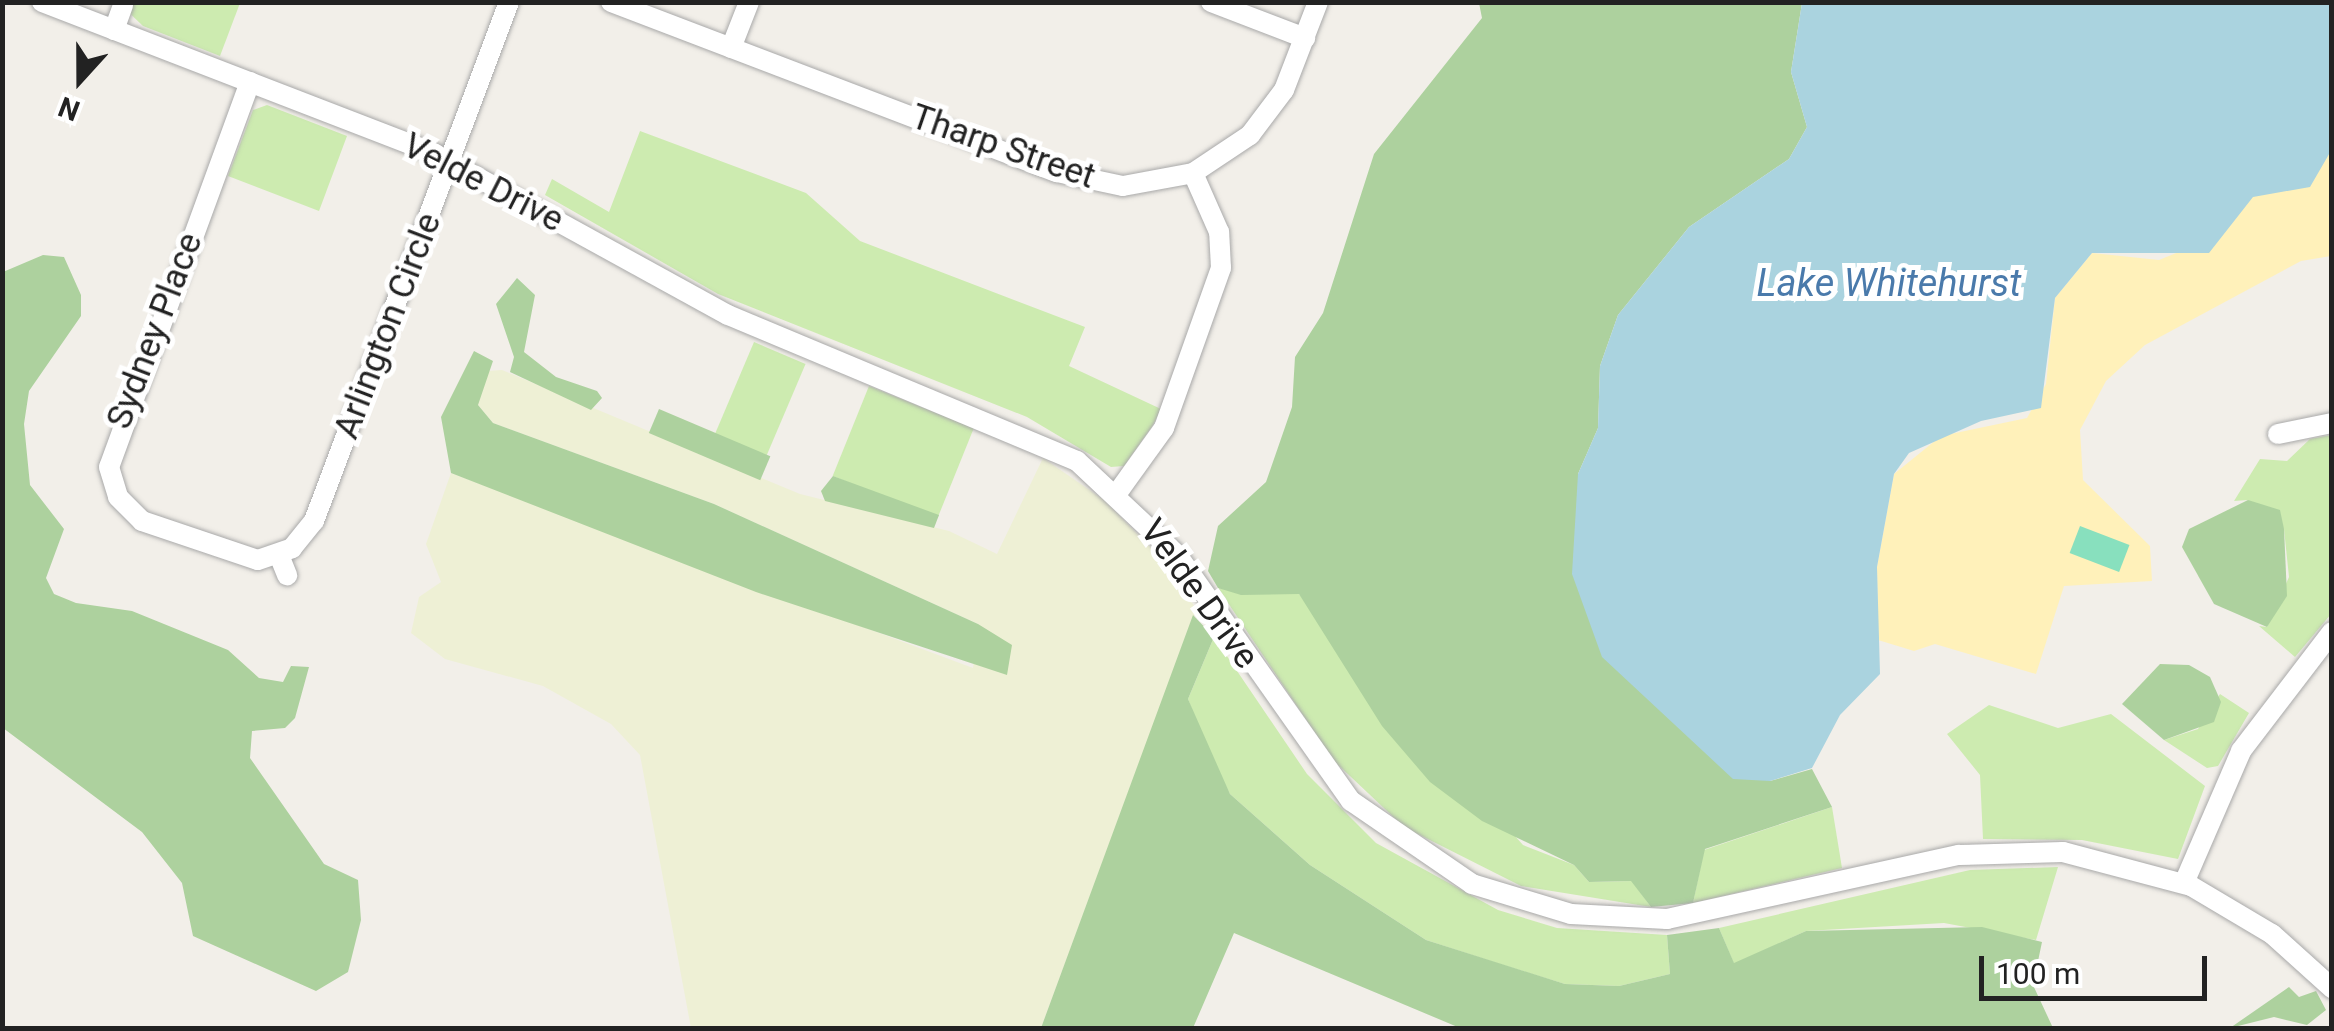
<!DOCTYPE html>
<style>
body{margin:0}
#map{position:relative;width:2334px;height:1031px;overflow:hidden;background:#f2efe9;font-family:Roboto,sans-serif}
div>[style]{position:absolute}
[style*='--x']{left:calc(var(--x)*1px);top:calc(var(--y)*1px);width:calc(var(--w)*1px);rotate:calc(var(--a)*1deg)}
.farmland>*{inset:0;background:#eef0d5}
.grass>*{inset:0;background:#cdebb0;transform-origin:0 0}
.forest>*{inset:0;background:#add19e;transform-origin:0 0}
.sand>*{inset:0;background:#fff1ba}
.pitch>*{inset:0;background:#88e0be;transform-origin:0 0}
.water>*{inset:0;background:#aad3df}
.roads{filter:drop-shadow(0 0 2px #a9a9a9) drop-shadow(0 0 2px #a9a9a9)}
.minor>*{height:20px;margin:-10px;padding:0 10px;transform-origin:10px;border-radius:10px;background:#fff}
span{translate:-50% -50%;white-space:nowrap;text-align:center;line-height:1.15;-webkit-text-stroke:10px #fff;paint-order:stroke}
.street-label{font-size:35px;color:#222}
.water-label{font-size:38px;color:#4a7aab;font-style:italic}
.frame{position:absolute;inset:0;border:5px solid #222;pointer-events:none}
.north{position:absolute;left:30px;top:30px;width:100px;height:100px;-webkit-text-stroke:8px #fff;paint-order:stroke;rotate:201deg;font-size:28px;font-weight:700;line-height:40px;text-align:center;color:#222}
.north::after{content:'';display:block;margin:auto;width:35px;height:45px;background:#222;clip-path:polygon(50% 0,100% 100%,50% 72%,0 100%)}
.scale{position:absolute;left:1979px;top:956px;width:228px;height:45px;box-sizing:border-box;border:5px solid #222;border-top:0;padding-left:12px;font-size:30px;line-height:35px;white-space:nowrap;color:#222;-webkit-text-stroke:8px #fff;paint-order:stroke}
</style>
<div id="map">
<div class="farmland">
<i style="clip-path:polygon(502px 370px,800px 494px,949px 531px,997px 554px,1043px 458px,1104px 500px,1164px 561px,1205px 622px,1194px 615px,1041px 1028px,691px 1028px,640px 755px,611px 724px,543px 686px,445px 659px,411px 633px,419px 597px,441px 582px,426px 544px,451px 473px,973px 668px,978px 624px,714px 504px,493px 423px,478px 405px,480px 388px,488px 371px)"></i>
</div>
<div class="grass">
<i style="clip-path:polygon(119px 3px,240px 3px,220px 56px,143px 26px)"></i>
<i style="clip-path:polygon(267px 105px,347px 136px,319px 211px,228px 176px,253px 110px)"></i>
<i style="clip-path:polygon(640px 131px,806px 193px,860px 241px,1085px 327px,1069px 366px,1161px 409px,1153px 425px,1124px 466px,1111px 467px,1027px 417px,718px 294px,545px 195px,552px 179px,609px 212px)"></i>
<i style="left:754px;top:342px;width:56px;height:101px;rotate:23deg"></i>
<i style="left:869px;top:386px;width:113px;height:97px;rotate:22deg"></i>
<i style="clip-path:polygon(2331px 435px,2331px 614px,2295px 657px,2259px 626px,2267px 627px,2289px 577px,2284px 529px,2248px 500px,2234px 501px,2260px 459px,2287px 461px,2310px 439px)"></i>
<i style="clip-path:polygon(1218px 588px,1299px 594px,1523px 845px,1574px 865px,1589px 882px,1632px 881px,1651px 907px,1521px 886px,1404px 827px,1333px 760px)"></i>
<i style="clip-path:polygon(1214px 637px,1307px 774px,1376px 843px,1498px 910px,1557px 928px,1667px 935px,1670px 974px,1619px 986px,1565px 984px,1500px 964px,1426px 940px,1310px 865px,1230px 794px,1208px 752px,1188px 699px)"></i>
<i style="clip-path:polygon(2220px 694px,2249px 713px,2218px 766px,2207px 768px,2164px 740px,2198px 729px)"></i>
<i style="clip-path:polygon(1989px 705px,2058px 728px,2111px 714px,2205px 786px,2178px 859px,2082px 840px,1983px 839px,1980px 775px,1947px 734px)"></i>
<i style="clip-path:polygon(1832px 807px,1842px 868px,1693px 903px,1704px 850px)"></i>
<i style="clip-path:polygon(2058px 867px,2036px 940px,1944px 923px,1806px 931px,1734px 964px,1719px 928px,1970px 870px)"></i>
</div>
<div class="forest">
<i style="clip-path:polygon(1479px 3px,1802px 3px,1791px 72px,1807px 127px,1789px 159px,1689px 227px,1618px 315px,1600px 366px,1598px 428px,1578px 474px,1770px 781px,1812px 769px,1832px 807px,1705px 849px,1693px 903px,1651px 907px,1631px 881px,1589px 882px,1574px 865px,1482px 821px,1430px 782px,1382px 726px,1299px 594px,1241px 595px,1218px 588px,1208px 571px,1218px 526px,1266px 482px,1292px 407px,1295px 357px,1323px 313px,1374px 154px,1482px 18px)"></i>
<i style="clip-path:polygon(43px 255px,64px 257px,81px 295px,81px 316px,29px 391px,24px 424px,30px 485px,64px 529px,46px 578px,54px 594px,76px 603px,132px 611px,228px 650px,259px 678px,283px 682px,291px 666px,309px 667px,295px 718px,285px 728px,252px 731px,250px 758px,324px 864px,358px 880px,361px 920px,348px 972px,316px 991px,193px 936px,182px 883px,142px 832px,3px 728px,3px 272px)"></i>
<i style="clip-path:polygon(517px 278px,535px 295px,524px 352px,556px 377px,597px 391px,602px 398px,591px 410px,510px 372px,514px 357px,496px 304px)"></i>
<i style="clip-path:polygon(474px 351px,493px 361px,478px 405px,493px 423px,714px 504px,978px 624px,1012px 645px,1007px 675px,756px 592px,451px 473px,441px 417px)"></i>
<i style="left:659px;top:409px;width:121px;height:26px;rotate:23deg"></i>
<i style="clip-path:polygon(833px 476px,939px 515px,934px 528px,825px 501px,821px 491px)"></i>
<i style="clip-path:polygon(2248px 500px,2280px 510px,2284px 529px,2287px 596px,2267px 627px,2214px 604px,2182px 547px,2189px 529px)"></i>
<i style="clip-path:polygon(1193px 615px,1214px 637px,1188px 699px,1230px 794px,1310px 865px,1426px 940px,1565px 984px,1619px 986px,1670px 974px,1667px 935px,1719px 928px,1734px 963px,1806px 931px,1982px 927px,2042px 942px,2033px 985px,2053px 1028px,1460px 1028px,1234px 933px,1193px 1028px,1041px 1028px)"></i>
<i style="clip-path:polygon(2160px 664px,2189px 665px,2210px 677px,2221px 702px,2214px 722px,2164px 740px,2122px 704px)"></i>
<i style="clip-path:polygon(2289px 987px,2299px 997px,2316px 991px,2326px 1010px,2307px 1025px,2274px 1017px,2230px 1028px)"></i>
</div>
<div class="sand">
<i style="clip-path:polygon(2331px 149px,2331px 256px,2301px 261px,2145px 345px,2106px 381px,2080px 430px,2083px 480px,2150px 546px,2152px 581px,2064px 586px,2036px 674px,1935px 644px,1914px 651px,1878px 640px,1877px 567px,1894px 474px,1941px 436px,2027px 418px,2046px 384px,2055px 298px,2092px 253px,2159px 260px,2223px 234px,2253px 196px,2310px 186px)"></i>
</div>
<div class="pitch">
<i style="left:2080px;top:526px;width:53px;height:29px;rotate:21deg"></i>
</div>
<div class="water">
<i style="clip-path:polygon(1802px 3px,2331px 3px,2332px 149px,2310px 187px,2253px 197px,2209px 253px,2092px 253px,2055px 298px,2041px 408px,1981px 421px,1909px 453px,1894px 474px,1877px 567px,1880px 674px,1840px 715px,1812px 768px,1770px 781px,1733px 779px,1602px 657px,1572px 574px,1578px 474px,1598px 428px,1600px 366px,1618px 315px,1689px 227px,1789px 159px,1807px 127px,1791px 72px)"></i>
</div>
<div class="roads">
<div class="minor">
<i style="--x:42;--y:2;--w:421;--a:21.1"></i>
<i style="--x:435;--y:154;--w:334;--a:28.8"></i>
<i style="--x:728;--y:315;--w:378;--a:22.7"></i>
<i style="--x:1077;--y:461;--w:139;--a:43.2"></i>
<i style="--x:1178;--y:556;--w:300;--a:54.8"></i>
<i style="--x:1351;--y:801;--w:147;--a:34.4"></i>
<i style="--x:1472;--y:884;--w:103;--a:16.9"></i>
<i style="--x:1571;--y:914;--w:96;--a:3"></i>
<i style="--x:1667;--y:919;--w:299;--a:-12.4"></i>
<i style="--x:1959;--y:855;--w:104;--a:-1.7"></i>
<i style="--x:2063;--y:852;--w:132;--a:14.9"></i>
<i style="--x:2191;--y:886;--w:94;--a:30.7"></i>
<i style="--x:2272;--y:934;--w:81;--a:42"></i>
<i style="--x:611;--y:2;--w:477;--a:20.9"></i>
<i style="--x:1057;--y:172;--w:67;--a:12"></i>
<i style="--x:1123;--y:186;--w:71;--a:-10.5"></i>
<i style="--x:1193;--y:173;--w:69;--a:-33.7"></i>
<i style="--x:1250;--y:135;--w:56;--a:-52.9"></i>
<i style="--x:1284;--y:90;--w:94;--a:-68.9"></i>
<i style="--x:1211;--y:2;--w:101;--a:21"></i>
<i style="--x:114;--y:30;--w:27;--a:-70"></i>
<i style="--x:731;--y:48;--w:49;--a:-68.6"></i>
<i style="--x:250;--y:82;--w:410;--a:110.1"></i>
<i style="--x:109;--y:467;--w:31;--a:73"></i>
<i style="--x:118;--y:497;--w:34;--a:45"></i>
<i style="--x:142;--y:521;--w:122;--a:18.6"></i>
<i style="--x:258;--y:560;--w:36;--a:-19"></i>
<i style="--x:292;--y:548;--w:35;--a:-51"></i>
<i style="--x:314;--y:521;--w:554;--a:-69.41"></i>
<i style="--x:2278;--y:434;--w:55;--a:-11.5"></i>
<i style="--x:1118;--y:492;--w:79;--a:-54.3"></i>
<i style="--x:1164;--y:428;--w:170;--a:-70.4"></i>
<i style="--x:1221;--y:268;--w:36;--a:-93"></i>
<i style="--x:1219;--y:232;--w:64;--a:-113.8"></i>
<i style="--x:279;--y:555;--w:22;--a:68"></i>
<i style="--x:2184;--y:883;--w:144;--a:-66.6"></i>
<i style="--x:2241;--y:751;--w:150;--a:-52.6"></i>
</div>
</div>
<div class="street-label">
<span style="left:1003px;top:147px;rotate:19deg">Tharp Street</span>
<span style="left:483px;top:183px;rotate:27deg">Velde Drive</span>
<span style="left:388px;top:326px;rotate:-69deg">Arlington Circle</span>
<span style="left:155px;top:331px;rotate:-69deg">Sydney Place</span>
<span style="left:1199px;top:594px;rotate:54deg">Velde Drive</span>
</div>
<div class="water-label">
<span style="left:1889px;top:284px">Lake Whitehurst</span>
</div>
<div class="frame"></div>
<div class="north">N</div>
<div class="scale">100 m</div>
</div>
